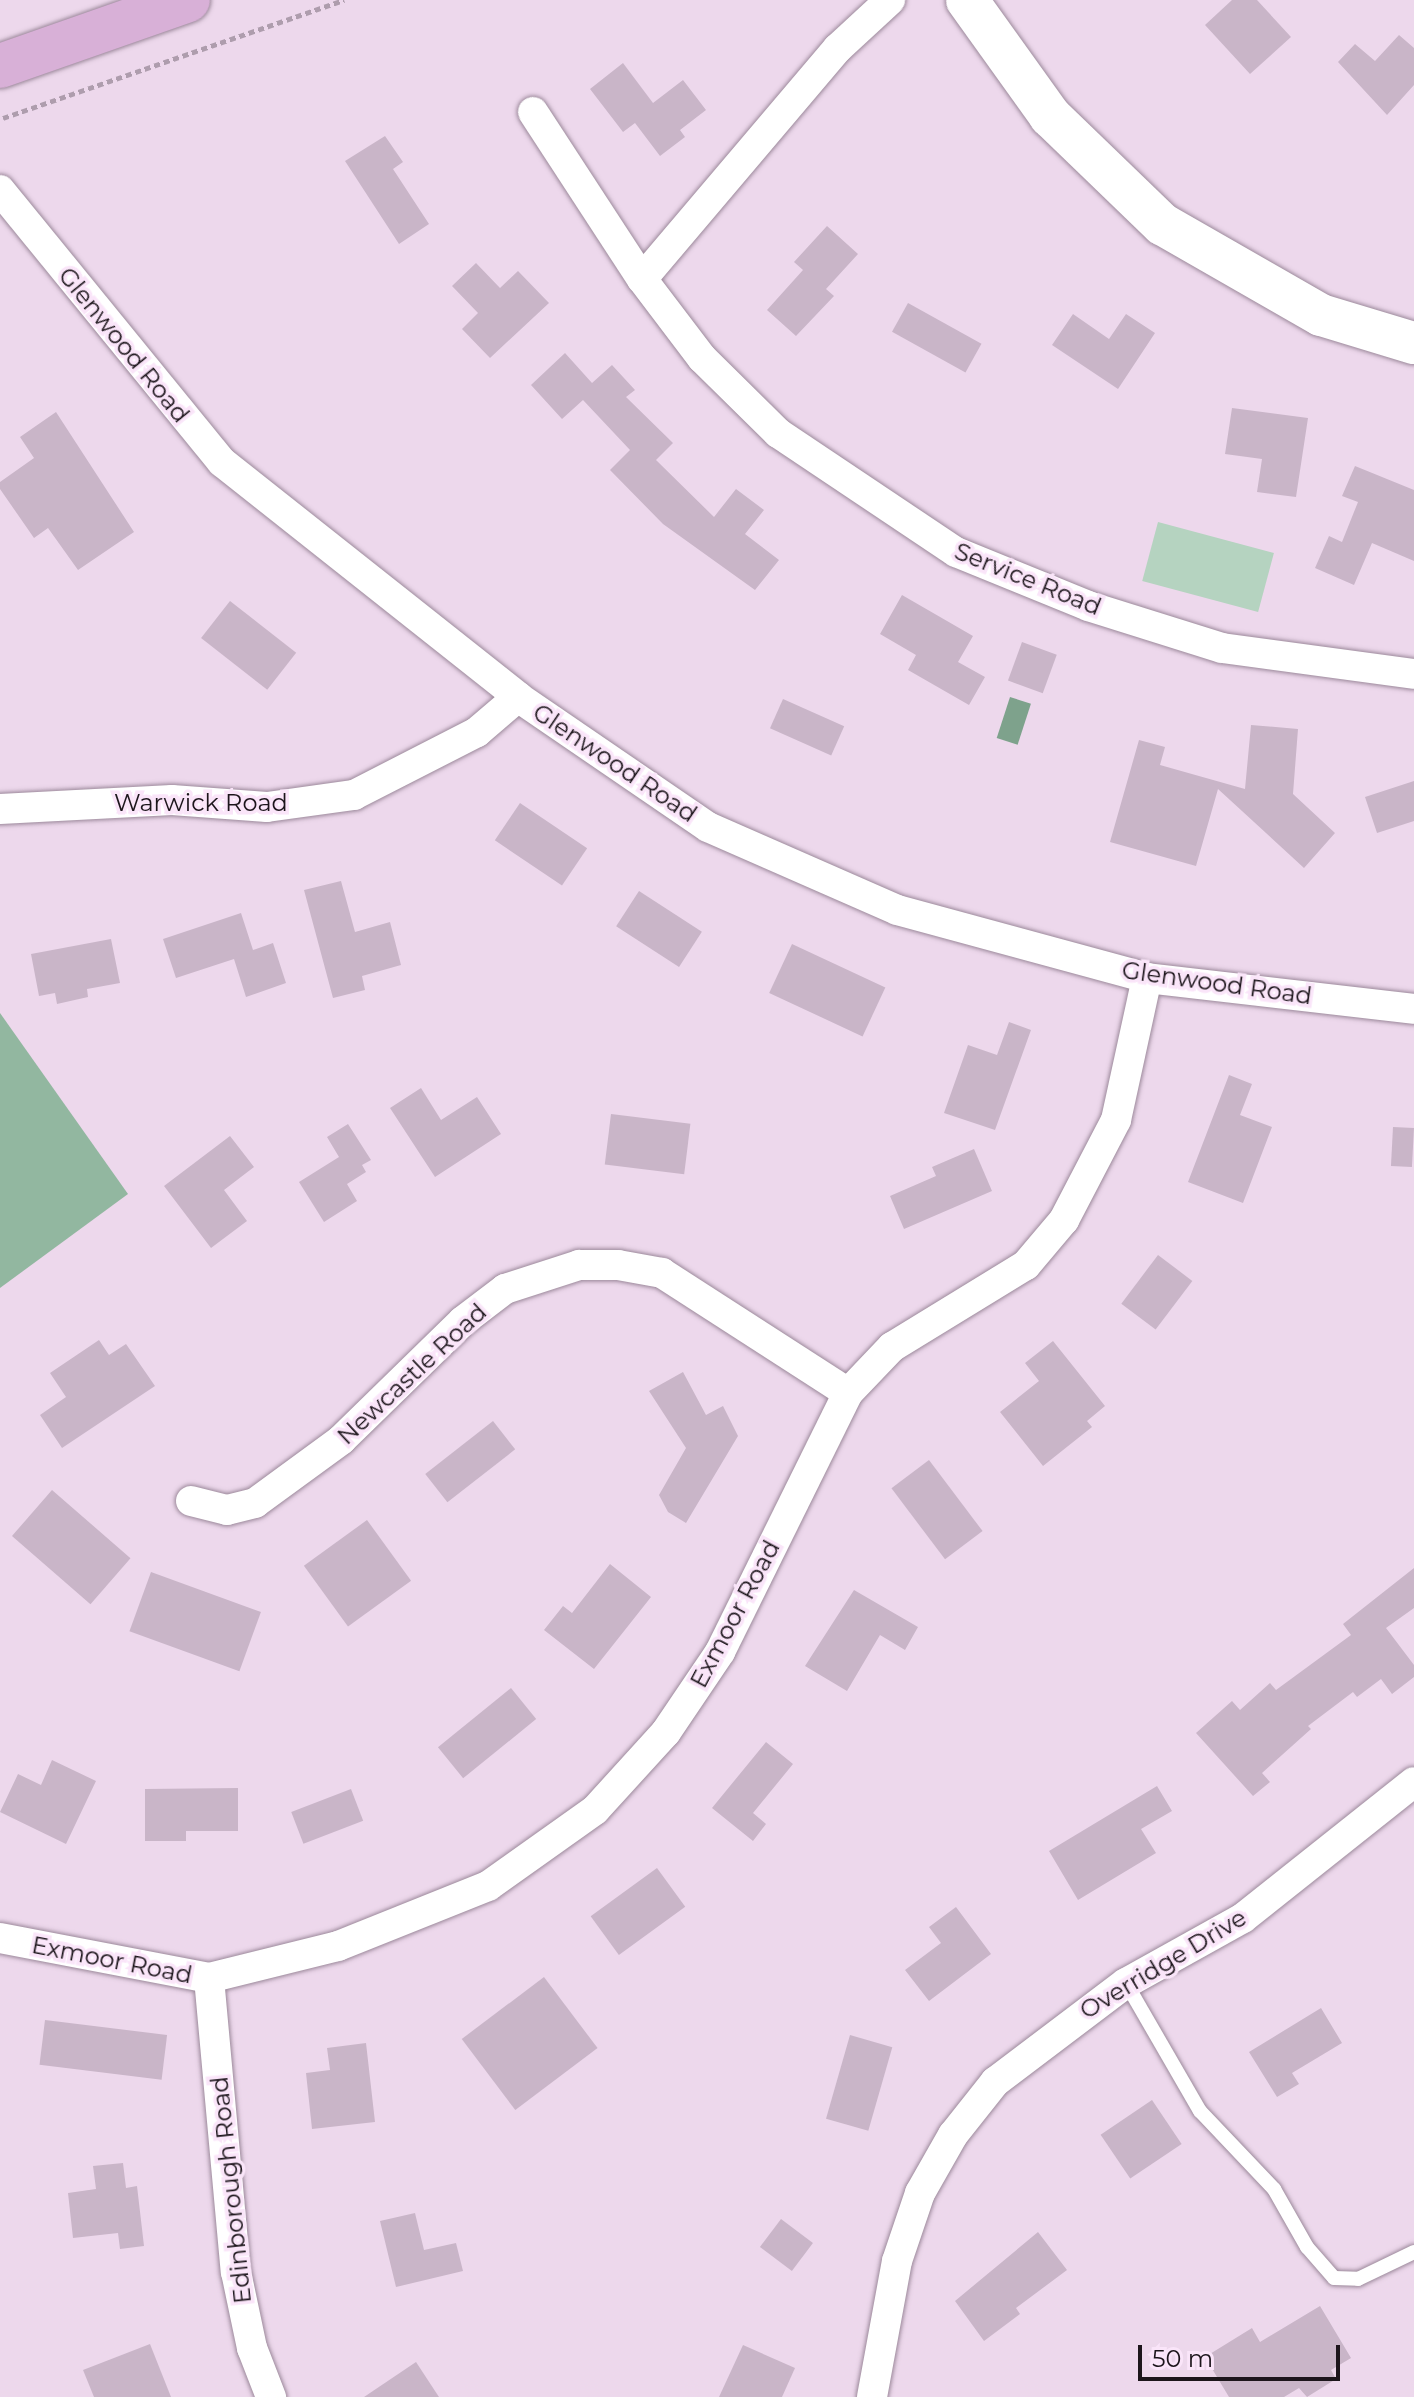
<!DOCTYPE html>
<style>
body{margin:0}
#map{position:relative;width:1414px;height:2397px;overflow:hidden;background:#edd8ec;font-family:Montserrat,sans-serif}
div>[style]{position:absolute}
[style*='--x']{left:calc(var(--x)*1px);top:calc(var(--y)*1px);width:calc(var(--w)*1px);rotate:calc(var(--a)*1deg)}
.green>*{inset:0;background:#b5d3c0;transform-origin:0 0}
.forest>*{inset:0;background:#92b7a0}
.water>*{inset:0;background:#7ea28c;transform-origin:0 0}
.building>*{inset:0;background:#c9b5c8;transform-origin:0 0}
.path>*{height:5px;margin-top:-2.5px;transform-origin:0;background:repeating-linear-gradient(90deg,#ae9dad 0 6px,transparent 0 10px)}
.roads{filter:drop-shadow(0 0 2px #9c899b) drop-shadow(0 0 2px #9c899b)}
.lane>*{height:14px;margin:-7px;padding:0 7px;transform-origin:7px;border-radius:7px;background:#fff}
.street>*{height:30px;margin:-15px;padding:0 15px;transform-origin:15px;border-radius:15px;background:#fff}
.secondary>*{height:42px;margin:-21px;padding:0 21px;transform-origin:21px;border-radius:21px;background:#fff}
.primary>*{height:44px;margin:-22px;padding:0 22px;transform-origin:22px;border-radius:22px;background:#d8b0d7}
span{translate:-50% -50%;white-space:nowrap;text-align:center;line-height:1.15;-webkit-text-stroke:7px #fae5f9;paint-order:stroke}
.street-label{font-size:24px;color:#1c151b}
.scale{position:absolute;left:1138px;top:2345px;width:202px;height:36px;box-sizing:border-box;border:4px solid #1c151b;border-top:0;padding-left:10px;font-size:24px;line-height:28px;white-space:nowrap;color:#1c151b;-webkit-text-stroke:6px #fae5f9;paint-order:stroke}
</style>
<div id="map">
<div class="green">
<i style="left:1158px;top:522px;width:120px;height:61px;rotate:15deg"></i>
</div>
<div class="forest">
<i style="clip-path:polygon(0 1013px,128px 1194px,0 1288px)"></i>
</div>
<div class="water">
<i style="left:1010px;top:697px;width:22px;height:43px;rotate:18deg"></i>
</div>
<div class="building">
<i style="clip-path:polygon(1232px 0,1257px 0,1291px 37px,1250px 74px,1205px 25px)"></i>
<i style="clip-path:polygon(1399px 35px,1414px 48px,1414px 85px,1387px 115px,1338px 62px,1355px 44px,1375px 61px)"></i>
<i style="clip-path:polygon(623px 63px,653px 103px,683px 80px,706px 110px,680px 130px,685px 137px,660px 156px,635px 123px,623px 132px,590px 89px)"></i>
<i style="clip-path:polygon(385px 136px,403px 162px,393px 169px,429px 224px,399px 244px,345px 161px)"></i>
<i style="clip-path:polygon(827px 226px,858px 254px,826px 289px,834px 296px,796px 336px,767px 310px,803px 270px,794px 262px)"></i>
<i style="clip-path:polygon(476px 263px,500px 288px,518px 271px,549px 303px,490px 358px,462px 329px,478px 313px,452px 286px)"></i>
<i style="left:908px;top:303px;width:84px;height:33px;rotate:29deg"></i>
<i style="clip-path:polygon(1073px 314px,1109px 339px,1126px 314px,1155px 333px,1118px 389px,1052px 345px)"></i>
<i style="clip-path:polygon(565px 353px,592px 383px,612px 365px,635px 390px,626px 397px,673px 443px,656px 460px,714px 517px,736px 489px,764px 510px,745px 534px,779px 560px,755px 590px,663px 524px,610px 470px,630px 450px,583px 400px,562px 419px,531px 385px)"></i>
<i style="clip-path:polygon(1232px 408px,1308px 418px,1296px 497px,1257px 492px,1262px 459px,1225px 454px)"></i>
<i style="clip-path:polygon(56px 412px,134px 532px,78px 570px,48px 528px,34px 538px,0 489px,0 482px,34px 458px,20px 437px)"></i>
<i style="clip-path:polygon(1355px 466px,1414px 490px,1414px 561px,1372px 543px,1354px 585px,1315px 568px,1329px 536px,1342px 542px,1358px 502px,1342px 496px)"></i>
<i style="clip-path:polygon(902px 595px,973px 636px,958px 662px,985px 677px,969px 705px,908px 670px,916px 655px,880px 634px)"></i>
<i style="left:230px;top:601px;width:84px;height:47px;rotate:38deg"></i>
<i style="left:1022px;top:642px;width:37px;height:41px;rotate:20deg"></i>
<i style="left:783px;top:699px;width:67px;height:32px;rotate:24deg"></i>
<i style="clip-path:polygon(1251px 725px,1298px 729px,1293px 794px,1335px 833px,1304px 868px,1218px 789px,1196px 866px,1110px 842px,1139px 740px,1165px 747px,1160px 765px,1245px 789px)"></i>
<i style="clip-path:polygon(1414px 781px,1414px 821px,1377px 833px,1365px 797px)"></i>
<i style="left:520px;top:803px;width:81px;height:45px;rotate:34deg"></i>
<i style="clip-path:polygon(341px 881px,355px 932px,390px 922px,401px 965px,362px 976px,365px 990px,333px 998px,304px 890px)"></i>
<i style="left:639px;top:891px;width:75px;height:42px;rotate:33deg"></i>
<i style="clip-path:polygon(241px 913px,253px 950px,273px 943px,286px 983px,246px 997px,234px 959px,176px 978px,163px 939px)"></i>
<i style="clip-path:polygon(111px 939px,120px 983px,87px 989px,88px 997px,57px 1004px,55px 993px,39px 996px,31px 954px)"></i>
<i style="left:792px;top:944px;width:103px;height:54px;rotate:25deg"></i>
<i style="clip-path:polygon(1009px 1022px,1031px 1030px,995px 1130px,944px 1113px,968px 1045px,997px 1055px)"></i>
<i style="clip-path:polygon(1229px 1075px,1252px 1084px,1240px 1115px,1272px 1127px,1243px 1203px,1188px 1182px)"></i>
<i style="clip-path:polygon(421px 1088px,441px 1120px,477px 1097px,501px 1134px,435px 1177px,390px 1108px)"></i>
<i style="left:611px;top:1114px;width:80px;height:51px;rotate:7deg"></i>
<i style="clip-path:polygon(348px 1124px,371px 1160px,362px 1165px,366px 1172px,347px 1184px,357px 1201px,324px 1222px,299px 1182px,339px 1157px,327px 1137px)"></i>
<i style="left:1393px;top:1127px;width:21px;height:39px;rotate:3deg"></i>
<i style="clip-path:polygon(230px 1136px,254px 1167px,224px 1190px,247px 1221px,211px 1248px,164px 1186px)"></i>
<i style="clip-path:polygon(974px 1149px,992px 1191px,904px 1229px,890px 1196px,936px 1176px,932px 1167px)"></i>
<i style="left:1158px;top:1255px;width:43px;height:61px;rotate:37deg"></i>
<i style="clip-path:polygon(99px 1340px,109px 1355px,126px 1344px,155px 1386px,62px 1448px,40px 1415px,66px 1397px,50px 1373px)"></i>
<i style="clip-path:polygon(1053px 1341px,1105px 1406px,1087px 1421px,1092px 1427px,1043px 1466px,1000px 1412px,1039px 1381px,1025px 1363px)"></i>
<i style="clip-path:polygon(683px 1372px,706px 1415px,723px 1406px,738px 1436px,686px 1523px,668px 1512px,659px 1495px,686px 1448px,649px 1391px)"></i>
<i style="left:493px;top:1421px;width:36px;height:86px;rotate:52deg"></i>
<i style="left:929px;top:1460px;width:89px;height:47px;rotate:53deg"></i>
<i style="left:52px;top:1490px;width:104px;height:61px;rotate:41deg"></i>
<i style="left:367px;top:1520px;width:75px;height:78px;rotate:54deg"></i>
<i style="clip-path:polygon(610px 1564px,651px 1597px,594px 1669px,544px 1630px,563px 1606px,572px 1613px)"></i>
<i style="clip-path:polygon(1414px 1568px,1414px 1608px,1386px 1628px,1414px 1665px,1414px 1677px,1392px 1694px,1381px 1679px,1357px 1697px,1353px 1692px,1308px 1726px,1311px 1729px,1262px 1773px,1270px 1782px,1253px 1796px,1196px 1733px,1232px 1701px,1240px 1710px,1270px 1683px,1276px 1690px,1351px 1635px,1343px 1624px)"></i>
<i style="left:151px;top:1572px;width:117px;height:63px;rotate:20deg"></i>
<i style="clip-path:polygon(854px 1590px,918px 1627px,905px 1650px,880px 1635px,847px 1691px,805px 1666px)"></i>
<i style="left:511px;top:1688px;width:40px;height:94px;rotate:51deg"></i>
<i style="clip-path:polygon(766px 1742px,793px 1764px,753px 1813px,766px 1824px,753px 1841px,712px 1808px)"></i>
<i style="clip-path:polygon(52px 1760px,96px 1781px,66px 1844px,0 1812px,18px 1774px,41px 1785px)"></i>
<i style="clip-path:polygon(1157px 1786px,1172px 1811px,1141px 1829px,1156px 1853px,1078px 1900px,1049px 1851px)"></i>
<i style="clip-path:polygon(238px 1788px,238px 1831px,186px 1831px,186px 1841px,145px 1841px,145px 1789px)"></i>
<i style="left:351px;top:1789px;width:34px;height:64px;rotate:69deg"></i>
<i style="left:657px;top:1868px;width:48px;height:82px;rotate:54deg"></i>
<i style="clip-path:polygon(956px 1907px,991px 1954px,929px 2001px,905px 1970px,941px 1943px,929px 1927px)"></i>
<i style="left:544px;top:1977px;width:89px;height:103px;rotate:53deg"></i>
<i style="clip-path:polygon(1321px 2008px,1342px 2043px,1292px 2073px,1299px 2084px,1277px 2097px,1249px 2052px)"></i>
<i style="left:45px;top:2020px;width:123px;height:45px;rotate:7deg"></i>
<i style="left:850px;top:2035px;width:44px;height:87px;rotate:16deg"></i>
<i style="clip-path:polygon(366px 2043px,375px 2122px,312px 2129px,306px 2073px,330px 2070px,327px 2048px)"></i>
<i style="left:1152px;top:2100px;width:53px;height:62px;rotate:56deg"></i>
<i style="clip-path:polygon(123px 2163px,126px 2188px,137px 2186px,144px 2246px,120px 2249px,118px 2233px,73px 2238px,68px 2193px,96px 2189px,93px 2166px)"></i>
<i style="clip-path:polygon(415px 2213px,424px 2250px,456px 2243px,463px 2271px,396px 2287px,380px 2221px)"></i>
<i style="left:781px;top:2219px;width:40px;height:35px;rotate:37deg"></i>
<i style="clip-path:polygon(1038px 2232px,1067px 2270px,1016px 2308px,1020px 2314px,984px 2341px,955px 2301px)"></i>
<i style="clip-path:polygon(1320px 2306px,1351px 2358px,1331px 2370px,1336px 2379px,1307px 2397px,1299px 2388px,1284px 2397px,1229px 2397px,1205px 2357px,1252px 2328px,1260px 2342px)"></i>
<i style="clip-path:polygon(150px 2344px,171px 2397px,94px 2397px,83px 2370px)"></i>
<i style="clip-path:polygon(743px 2345px,795px 2368px,782px 2397px,719px 2397px)"></i>
<i style="clip-path:polygon(416px 2362px,439px 2397px,364px 2397px)"></i>
</div>
<div class="path">
<i style="--x:3;--y:118;--w:361;--a:-19.1"></i>
</div>
<div class="roads">
<div class="lane">
<i style="--x:1126;--y:1983;--w:148;--a:60"></i>
<i style="--x:1200;--y:2111;--w:108;--a:46.5"></i>
<i style="--x:1274;--y:2189;--w:67;--a:60.4"></i>
<i style="--x:1307;--y:2247;--w:41;--a:48.9"></i>
<i style="--x:1334;--y:2278;--w:24;--a:2"></i>
<i style="--x:1358;--y:2279;--w:62;--a:-25.7"></i>
</div>
<div class="street">
<i style="--x:533;--y:112;--w:199;--a:56.9"></i>
<i style="--x:642;--y:279;--w:99;--a:52.8"></i>
<i style="--x:702;--y:358;--w:107;--a:44.6"></i>
<i style="--x:778;--y:433;--w:214;--a:33.8"></i>
<i style="--x:956;--y:552;--w:143;--a:22.2"></i>
<i style="--x:1088;--y:606;--w:140;--a:17.4"></i>
<i style="--x:1222;--y:648;--w:194;--a:7.7"></i>
<i style="--x:0;--y:190;--w:351;--a:50.8"></i>
<i style="--x:222;--y:462;--w:378;--a:38.4"></i>
<i style="--x:518;--y:697;--w:230;--a:34.4"></i>
<i style="--x:708;--y:827;--w:206;--a:23.7"></i>
<i style="--x:897;--y:910;--w:259;--a:15.2"></i>
<i style="--x:1147;--y:978;--w:269;--a:6.6"></i>
<i style="--x:642;--y:279;--w:303;--a:-49.7"></i>
<i style="--x:838;--y:48;--w:71;--a:-42.7"></i>
<i style="--x:0;--y:809;--w:172;--a:-3"></i>
<i style="--x:172;--y:800;--w:95;--a:4.2"></i>
<i style="--x:267;--y:807;--w:88;--a:-7.9"></i>
<i style="--x:354;--y:795;--w:138;--a:-27.1"></i>
<i style="--x:477;--y:732;--w:54;--a:-40.5"></i>
<i style="--x:191;--y:1501;--w:37;--a:14"></i>
<i style="--x:227;--y:1510;--w:29;--a:-14"></i>
<i style="--x:255;--y:1503;--w:107;--a:-36.2"></i>
<i style="--x:341;--y:1440;--w:170;--a:-44.3"></i>
<i style="--x:463;--y:1321;--w:53;--a:-37.3"></i>
<i style="--x:505;--y:1289;--w:78;--a:-18"></i>
<i style="--x:579;--y:1265;--w:39;--a:0"></i>
<i style="--x:618;--y:1265;--w:45;--a:10.3"></i>
<i style="--x:662;--y:1273;--w:221;--a:32.8"></i>
<i style="--x:0;--y:1938;--w:213;--a:10.8"></i>
<i style="--x:209;--y:1978;--w:133;--a:-13.9"></i>
<i style="--x:338;--y:1946;--w:162;--a:-21.8"></i>
<i style="--x:488;--y:1886;--w:131;--a:-35.4"></i>
<i style="--x:595;--y:1810;--w:105;--a:-47.7"></i>
<i style="--x:666;--y:1732;--w:97;--a:-56"></i>
<i style="--x:720;--y:1652;--w:289;--a:-63.7"></i>
<i style="--x:848;--y:1393;--w:64;--a:-46.3"></i>
<i style="--x:892;--y:1347;--w:157;--a:-31.5"></i>
<i style="--x:1026;--y:1265;--w:59;--a:-49.8"></i>
<i style="--x:1064;--y:1220;--w:113;--a:-62.5"></i>
<i style="--x:1116;--y:1120;--w:145;--a:-77.7"></i>
<i style="--x:209;--y:1978;--w:295;--a:84.8"></i>
<i style="--x:236;--y:2272;--w:78;--a:78.1"></i>
<i style="--x:252;--y:2348;--w:53;--a:68.8"></i>
<i style="--x:872;--y:2397;--w:138;--a:-79.6"></i>
<i style="--x:897;--y:2261;--w:72;--a:-71.3"></i>
<i style="--x:920;--y:2193;--w:67;--a:-60.4"></i>
<i style="--x:953;--y:2135;--w:68;--a:-51.6"></i>
<i style="--x:995;--y:2082;--w:164;--a:-37.1"></i>
<i style="--x:1126;--y:1983;--w:134;--a:-29.1"></i>
<i style="--x:1243;--y:1918;--w:218;--a:-38.5"></i>
</div>
<div class="secondary">
<i style="--x:967;--y:0;--w:143;--a:54.4"></i>
<i style="--x:1050;--y:116;--w:156;--a:44"></i>
<i style="--x:1162;--y:224;--w:183;--a:29.8"></i>
<i style="--x:1321;--y:315;--w:97;--a:16.8"></i>
</div>
<div class="primary">
<i style="--x:0;--y:66;--w:199;--a:-19.3"></i>
</div>
</div>
<div class="street-label">
<span style="left:124px;top:345px;rotate:51deg">Glenwood Road</span>
<span style="left:1028px;top:579px;rotate:22deg">Service Road</span>
<span style="left:615px;top:763px;rotate:34deg">Glenwood Road</span>
<span style="left:201px;top:803px">Warwick Road</span>
<span style="left:1217px;top:983px;rotate:8deg">Glenwood Road</span>
<span style="left:412px;top:1374px;rotate:-43deg">Newcastle Road</span>
<span style="left:735px;top:1614px;rotate:-62deg">Exmoor Road</span>
<span style="left:112px;top:1960px;rotate:11deg">Exmoor Road</span>
<span style="left:1163px;top:1964px;rotate:-31deg">Overridge Drive</span>
<span style="left:231px;top:2190px;rotate:-96deg">Edinborough Road</span>
</div>
<div class="scale">50 m</div>
</div>
